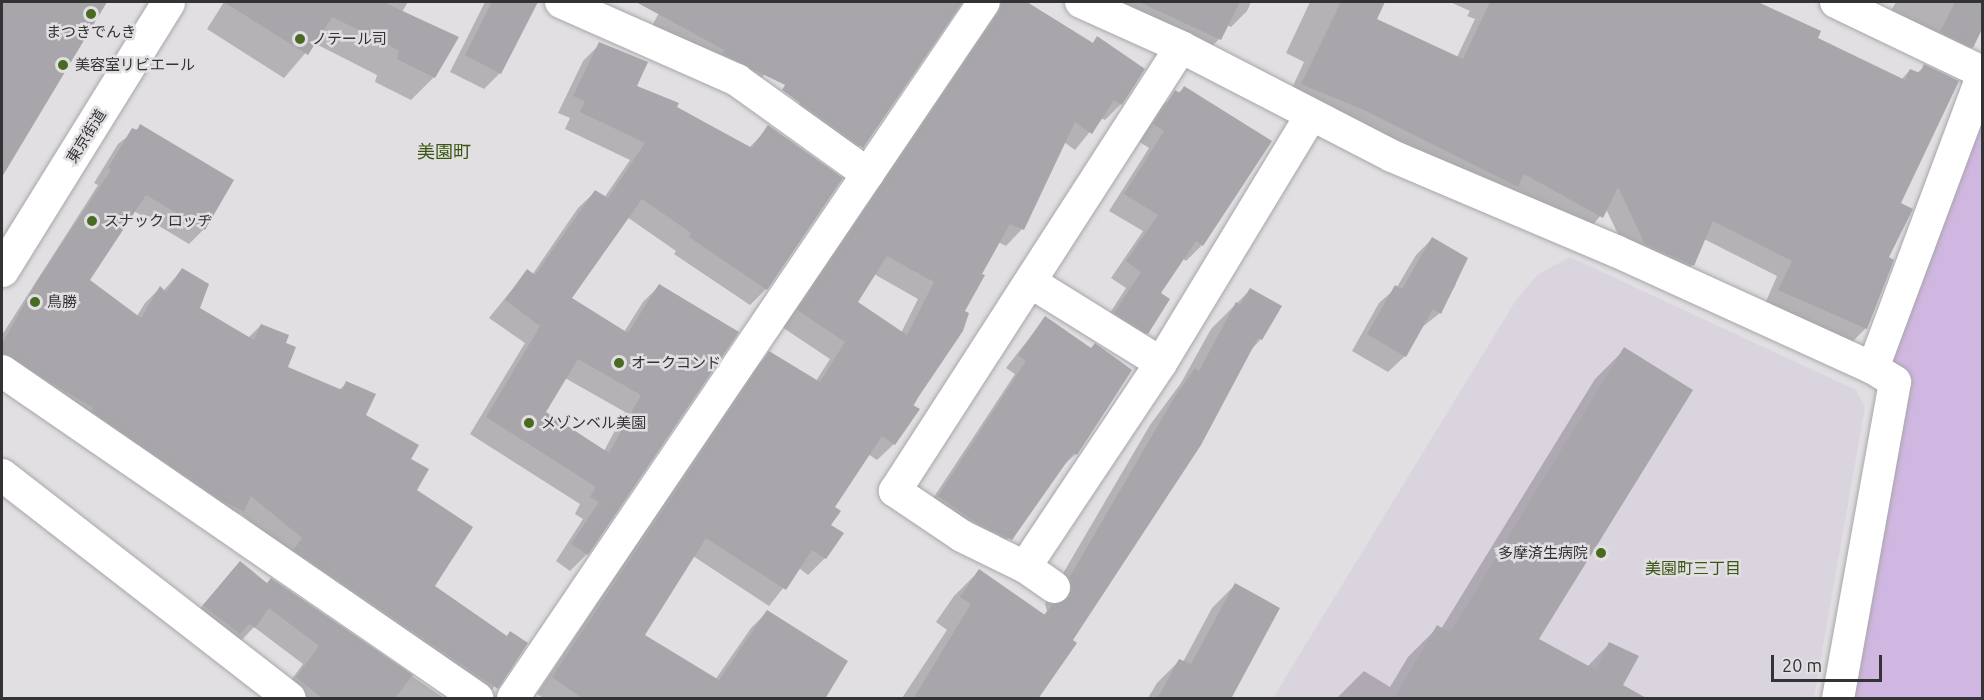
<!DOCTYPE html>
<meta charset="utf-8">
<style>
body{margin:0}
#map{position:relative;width:1984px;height:700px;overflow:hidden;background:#e2dfe3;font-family:Ubuntu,"Noto Sans JP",sans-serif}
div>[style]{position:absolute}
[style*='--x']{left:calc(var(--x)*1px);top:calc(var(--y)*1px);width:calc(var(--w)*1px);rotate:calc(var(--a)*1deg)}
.built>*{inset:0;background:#dad4df}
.green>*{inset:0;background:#d0b7e1}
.shadow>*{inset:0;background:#0003}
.building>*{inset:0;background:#a8a6aa}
.roads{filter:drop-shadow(0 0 2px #a8a6aa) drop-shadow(0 0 2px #a8a6aa)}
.minor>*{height:32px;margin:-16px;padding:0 16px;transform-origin:16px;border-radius:16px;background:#fff}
.secondary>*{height:33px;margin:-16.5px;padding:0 16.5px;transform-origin:16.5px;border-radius:16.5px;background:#fff}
.dots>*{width:16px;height:16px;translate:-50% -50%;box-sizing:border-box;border:3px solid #e2dfe3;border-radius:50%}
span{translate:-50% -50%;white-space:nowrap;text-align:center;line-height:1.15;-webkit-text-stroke:5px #e2dfe3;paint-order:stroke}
.poi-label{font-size:15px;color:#333234}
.left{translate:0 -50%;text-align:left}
.right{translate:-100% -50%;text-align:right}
.street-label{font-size:15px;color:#333234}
.neighbourhood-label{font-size:16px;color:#395713}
.quarter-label{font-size:18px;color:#395713}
.frame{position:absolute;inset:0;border:3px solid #333234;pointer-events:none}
.scale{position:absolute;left:1771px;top:655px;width:111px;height:27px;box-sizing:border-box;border:3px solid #333234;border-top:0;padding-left:8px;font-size:18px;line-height:21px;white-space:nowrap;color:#333234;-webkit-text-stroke:4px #e2dfe3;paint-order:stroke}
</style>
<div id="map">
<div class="built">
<i style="clip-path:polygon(1570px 257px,1856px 390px,1865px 407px,1814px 698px,1273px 698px,1516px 300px,1537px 275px)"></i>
</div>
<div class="green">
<i style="clip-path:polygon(1982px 110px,1982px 698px,1852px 698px,1908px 378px,1878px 352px)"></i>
</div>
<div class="shadow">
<i style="clip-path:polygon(2px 2px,105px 2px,2px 172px)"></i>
<i style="clip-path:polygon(224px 2px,408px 2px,402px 12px,434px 77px,411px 100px,375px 82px,377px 75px,314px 43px,284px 78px,207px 29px)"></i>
<i style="clip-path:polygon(485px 2px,536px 2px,500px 73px,484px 89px,450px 72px)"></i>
<i style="clip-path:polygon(665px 2px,802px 2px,764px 75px,749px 91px,648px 33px)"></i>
<i style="clip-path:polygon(859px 2px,963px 2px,849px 160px,791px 118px)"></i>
<i style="clip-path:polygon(evenodd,999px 2px,1024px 2px,1092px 44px,1097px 38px,1121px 104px,1105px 120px,1101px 118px,1075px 150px,1064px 142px,1022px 229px,1006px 246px,998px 242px,894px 444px,877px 460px,868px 454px,833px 508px,829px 525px,841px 534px,825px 558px,808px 575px,799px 568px,769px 606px,693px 556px,643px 636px,715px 680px,751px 628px,767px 612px,823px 698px,543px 698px,537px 694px,753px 369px,770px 353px,816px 381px,830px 359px,782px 327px,999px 2px,874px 274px,918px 299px,901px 333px,856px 302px,874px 274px)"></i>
<i style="clip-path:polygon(1110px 2px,1251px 2px,1247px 11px,1231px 27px,1227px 25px,1219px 39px,1203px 56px)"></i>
<i style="clip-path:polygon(1310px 2px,1384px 2px,1375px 19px,1457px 57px,1475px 19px,1467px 16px,1470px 11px,1450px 2px,1583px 2px,1599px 9px,1603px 2px,1754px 2px,1819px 32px,1816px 38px,1901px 80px,1910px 70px,1917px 73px,1925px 66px,1886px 258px,1892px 261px,1866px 328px,1850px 344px,1764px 306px,1777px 276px,1704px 239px,1692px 265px,1677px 281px,1630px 259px,1606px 209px,1587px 232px,1287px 99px,1304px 62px,1286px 53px)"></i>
<i style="clip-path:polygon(1896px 2px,1982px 2px,1972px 47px,1956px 63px,1891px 11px)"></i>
<i style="clip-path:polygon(evenodd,600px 44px,635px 87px,749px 148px,769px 127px,766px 289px,750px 305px,674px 254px,676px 251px,627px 217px,570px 299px,624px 332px,643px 302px,659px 286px,737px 333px,587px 554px,570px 571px,556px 561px,583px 519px,575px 514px,580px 504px,470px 434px,525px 343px,489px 318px,527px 271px,532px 275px,578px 208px,595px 192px,604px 198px,630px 160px,565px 129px,570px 118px,558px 113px,583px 61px,600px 44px,565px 378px,625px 412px,604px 451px,544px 413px,565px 378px)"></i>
<i style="clip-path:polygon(1184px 88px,1202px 245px,1186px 261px,1182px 258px,1159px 293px,1147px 333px,1130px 349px,1099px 330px,1126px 288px,1111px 278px,1143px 231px,1109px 211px,1149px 148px,1138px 141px,1159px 108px)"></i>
<i style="clip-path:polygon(141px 126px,204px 229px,189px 244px,134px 211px,88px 281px,137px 316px,145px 303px,160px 288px,163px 291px,182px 270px,198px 309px,248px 338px,261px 325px,284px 344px,286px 368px,339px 390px,347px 383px,364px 415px,409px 460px,433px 586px,506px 637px,526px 644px,486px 698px,288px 554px,240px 513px,228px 525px,2px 376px,2px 335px,98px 185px,94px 183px,118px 144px)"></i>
<i style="clip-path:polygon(1432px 239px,1456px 284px,1440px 313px,1421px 328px,1405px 356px,1388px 372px,1352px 351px,1379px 303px,1397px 287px,1416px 255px)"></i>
<i style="clip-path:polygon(1250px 290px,1261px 339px,1249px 352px,1036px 698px,902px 698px,947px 630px,936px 622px,954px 596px,979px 571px,1043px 616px,1047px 611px,1045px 604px,1150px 425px,1181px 383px,1211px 329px)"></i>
<i style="clip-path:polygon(1045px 318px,1076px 454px,1062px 466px,998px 552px,926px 509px,1015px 374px,1006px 368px)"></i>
<i style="clip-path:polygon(1625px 349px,1537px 640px,1587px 667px,1610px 643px,1613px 698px,1337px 698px,1364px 671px,1390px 687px,1408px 657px,1438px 627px,1441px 629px,1595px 379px)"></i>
<i style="clip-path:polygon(240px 563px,266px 585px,271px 580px,444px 698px,285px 698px,280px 695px,303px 664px,254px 627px,237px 645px,188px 622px)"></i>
<i style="clip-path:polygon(1235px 585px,1229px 698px,1148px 698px,1157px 683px,1180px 660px,1183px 662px,1212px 608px)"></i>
</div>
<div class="building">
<i style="clip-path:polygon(2px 2px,107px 2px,2px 177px)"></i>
<i style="clip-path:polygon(224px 2px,383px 2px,459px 37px,435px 78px,397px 59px,399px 51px,386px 43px,332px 17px,308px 55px)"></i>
<i style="clip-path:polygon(492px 2px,538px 2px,501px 74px,465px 55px)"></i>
<i style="clip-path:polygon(636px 2px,963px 2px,863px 148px,782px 90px,785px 85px,722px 54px,724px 50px)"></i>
<i style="clip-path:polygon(evenodd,1002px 2px,1027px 2px,1093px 43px,1097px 36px,1145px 69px,1122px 105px,1114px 100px,1092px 134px,1075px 122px,1024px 230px,1010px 224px,982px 274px,985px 275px,965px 311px,969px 313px,963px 331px,913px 405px,920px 409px,895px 445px,882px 436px,835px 507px,841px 511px,831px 525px,844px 533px,826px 559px,812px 550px,786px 590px,706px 538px,645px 635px,719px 680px,767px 610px,848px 661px,825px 699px,583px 699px,552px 677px,769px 351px,820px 382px,845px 342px,797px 310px,999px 12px,1002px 2px,887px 256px,934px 282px,907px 335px,858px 302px,887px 256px)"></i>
<i style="clip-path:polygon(1139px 2px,1240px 2px,1221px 40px)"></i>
<i style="clip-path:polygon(1341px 2px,1385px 2px,1377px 19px,1463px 59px,1490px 2px,1758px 2px,1821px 31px,1818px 38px,1905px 80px,1910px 69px,1920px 73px,1924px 64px,1959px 81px,1901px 203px,1913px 209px,1889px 257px,1894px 260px,1867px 329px,1778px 290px,1792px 261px,1713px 221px,1694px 266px,1645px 244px,1618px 187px,1603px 218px,1524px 174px,1518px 187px,1366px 111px,1301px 84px)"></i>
<i style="clip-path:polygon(1955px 2px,1983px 2px,1983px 27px,1973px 48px,1940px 32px)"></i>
<i style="clip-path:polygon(evenodd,599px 42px,648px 62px,637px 86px,679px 103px,677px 107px,752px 148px,768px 125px,843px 178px,767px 290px,689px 237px,691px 233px,642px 199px,572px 298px,628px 333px,659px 284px,739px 332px,588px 555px,571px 544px,599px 502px,590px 497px,596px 487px,486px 417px,540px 326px,505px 300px,527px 269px,535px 275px,595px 190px,608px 198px,645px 143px,580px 112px,585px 101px,573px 96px,599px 42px,578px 359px,641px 395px,609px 453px,546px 412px,578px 359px)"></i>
<i style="clip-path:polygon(1184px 86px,1272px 141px,1203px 246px,1196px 241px,1161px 293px,1170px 299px,1148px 334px,1114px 313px,1141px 272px,1126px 261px,1158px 215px,1124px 194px,1164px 131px,1153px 124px,1175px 90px,1180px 93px)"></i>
<i style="clip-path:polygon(140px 124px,234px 180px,205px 230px,146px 195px,90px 280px,141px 318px,160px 286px,166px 292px,182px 268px,209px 284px,200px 308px,254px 340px,261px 324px,289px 335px,286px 343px,296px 347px,288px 367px,342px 390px,346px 381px,376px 394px,366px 415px,419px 445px,411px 459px,429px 469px,417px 490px,473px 527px,435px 586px,507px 636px,510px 631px,528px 643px,498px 689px,293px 550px,302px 538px,251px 496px,244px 511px,222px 501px,91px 411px,93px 408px,2px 353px,2px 344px,37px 281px,111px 170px,108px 168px,132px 128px,137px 130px)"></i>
<i style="clip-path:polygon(1432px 237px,1468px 258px,1441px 314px,1433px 309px,1406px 357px,1367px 334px,1395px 285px,1402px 289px)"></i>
<i style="clip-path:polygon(1250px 288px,1282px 306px,1262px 340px,1258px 338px,1201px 445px,1073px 640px,1077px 643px,1038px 699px,913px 699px,971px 604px,960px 597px,979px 569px,1045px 615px,1052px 605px,1068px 598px,1072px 588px,1069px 578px,1174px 398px,1195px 368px,1199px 371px,1236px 302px,1240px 305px)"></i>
<i style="clip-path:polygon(1045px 316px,1091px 348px,1095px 343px,1132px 370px,1077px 455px,1073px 453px,1012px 540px,977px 523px,938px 496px,1026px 361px,1018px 355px)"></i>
<i style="clip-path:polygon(1624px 347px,1693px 390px,1539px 639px,1596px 670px,1609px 642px,1639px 656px,1623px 685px,1648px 699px,1394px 699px,1437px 625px,1450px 633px)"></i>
<i style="clip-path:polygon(240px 561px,267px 583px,271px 578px,413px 675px,394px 699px,323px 699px,296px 677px,319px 646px,269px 608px,255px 628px,249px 624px,240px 634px,203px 605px)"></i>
<i style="clip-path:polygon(1235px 583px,1280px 608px,1231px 699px,1157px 699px,1179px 659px,1191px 664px)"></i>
</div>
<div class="roads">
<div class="minor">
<i style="--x:561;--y:2;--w:193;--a:23.9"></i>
<i style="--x:737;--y:80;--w:161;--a:35.7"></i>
<i style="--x:1081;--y:2;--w:110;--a:24.2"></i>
<i style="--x:1181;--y:47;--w:237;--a:27.3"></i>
<i style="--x:1392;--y:156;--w:243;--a:23"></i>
<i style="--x:1616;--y:251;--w:282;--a:24.5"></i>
<i style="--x:1873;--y:368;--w:26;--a:32"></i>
<i style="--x:1895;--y:382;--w:321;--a:100.2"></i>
<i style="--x:1836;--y:2;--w:162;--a:25.6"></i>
<i style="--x:1161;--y:363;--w:290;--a:-58.8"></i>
<i style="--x:1873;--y:368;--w:312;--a:-69.5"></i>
<i style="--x:2;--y:371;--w:577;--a:34.54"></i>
<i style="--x:2;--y:475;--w:364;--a:37.8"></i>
<i style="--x:1025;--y:567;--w:245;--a:-56.3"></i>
<i style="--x:1161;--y:363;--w:152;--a:-148.2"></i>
<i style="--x:1054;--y:587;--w:35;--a:-145"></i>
<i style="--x:1025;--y:567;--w:70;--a:-153.8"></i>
<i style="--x:962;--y:536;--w:81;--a:-146.1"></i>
<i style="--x:895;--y:491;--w:528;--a:-57.21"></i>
<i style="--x:513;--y:698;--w:840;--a:-55.91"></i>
</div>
<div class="secondary">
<i style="--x:2;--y:270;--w:315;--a:-58.2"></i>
</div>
</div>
<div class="dots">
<i style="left:91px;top:14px;background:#486a21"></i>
<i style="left:300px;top:39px;background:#486a21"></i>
<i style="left:63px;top:65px;background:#486a21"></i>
<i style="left:92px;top:221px;background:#486a21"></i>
<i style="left:35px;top:302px;background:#486a21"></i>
<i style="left:619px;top:363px;background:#486a21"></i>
<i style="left:529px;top:423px;background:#486a21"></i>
<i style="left:1601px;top:553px;background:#486a21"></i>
</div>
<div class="poi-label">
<span style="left:91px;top:32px">まつきでんき</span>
<span class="left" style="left:312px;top:39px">ノテール司</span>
<span class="left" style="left:75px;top:65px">美容室リビエール</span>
<span class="left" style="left:104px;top:221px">スナック ロッヂ</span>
<span class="left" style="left:47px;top:302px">鳥勝</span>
<span class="left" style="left:631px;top:363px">オークコンド</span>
<span class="left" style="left:541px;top:423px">メゾンベル美園</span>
<span class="right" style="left:1588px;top:553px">多摩済生病院</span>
</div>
<div class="street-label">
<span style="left:86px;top:136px;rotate:-58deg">東京街道</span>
</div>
<div class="neighbourhood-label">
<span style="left:1693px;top:568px">美園町三丁目</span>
</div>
<div class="quarter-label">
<span style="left:444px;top:151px">美園町</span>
</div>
<div class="frame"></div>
<div class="scale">20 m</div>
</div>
